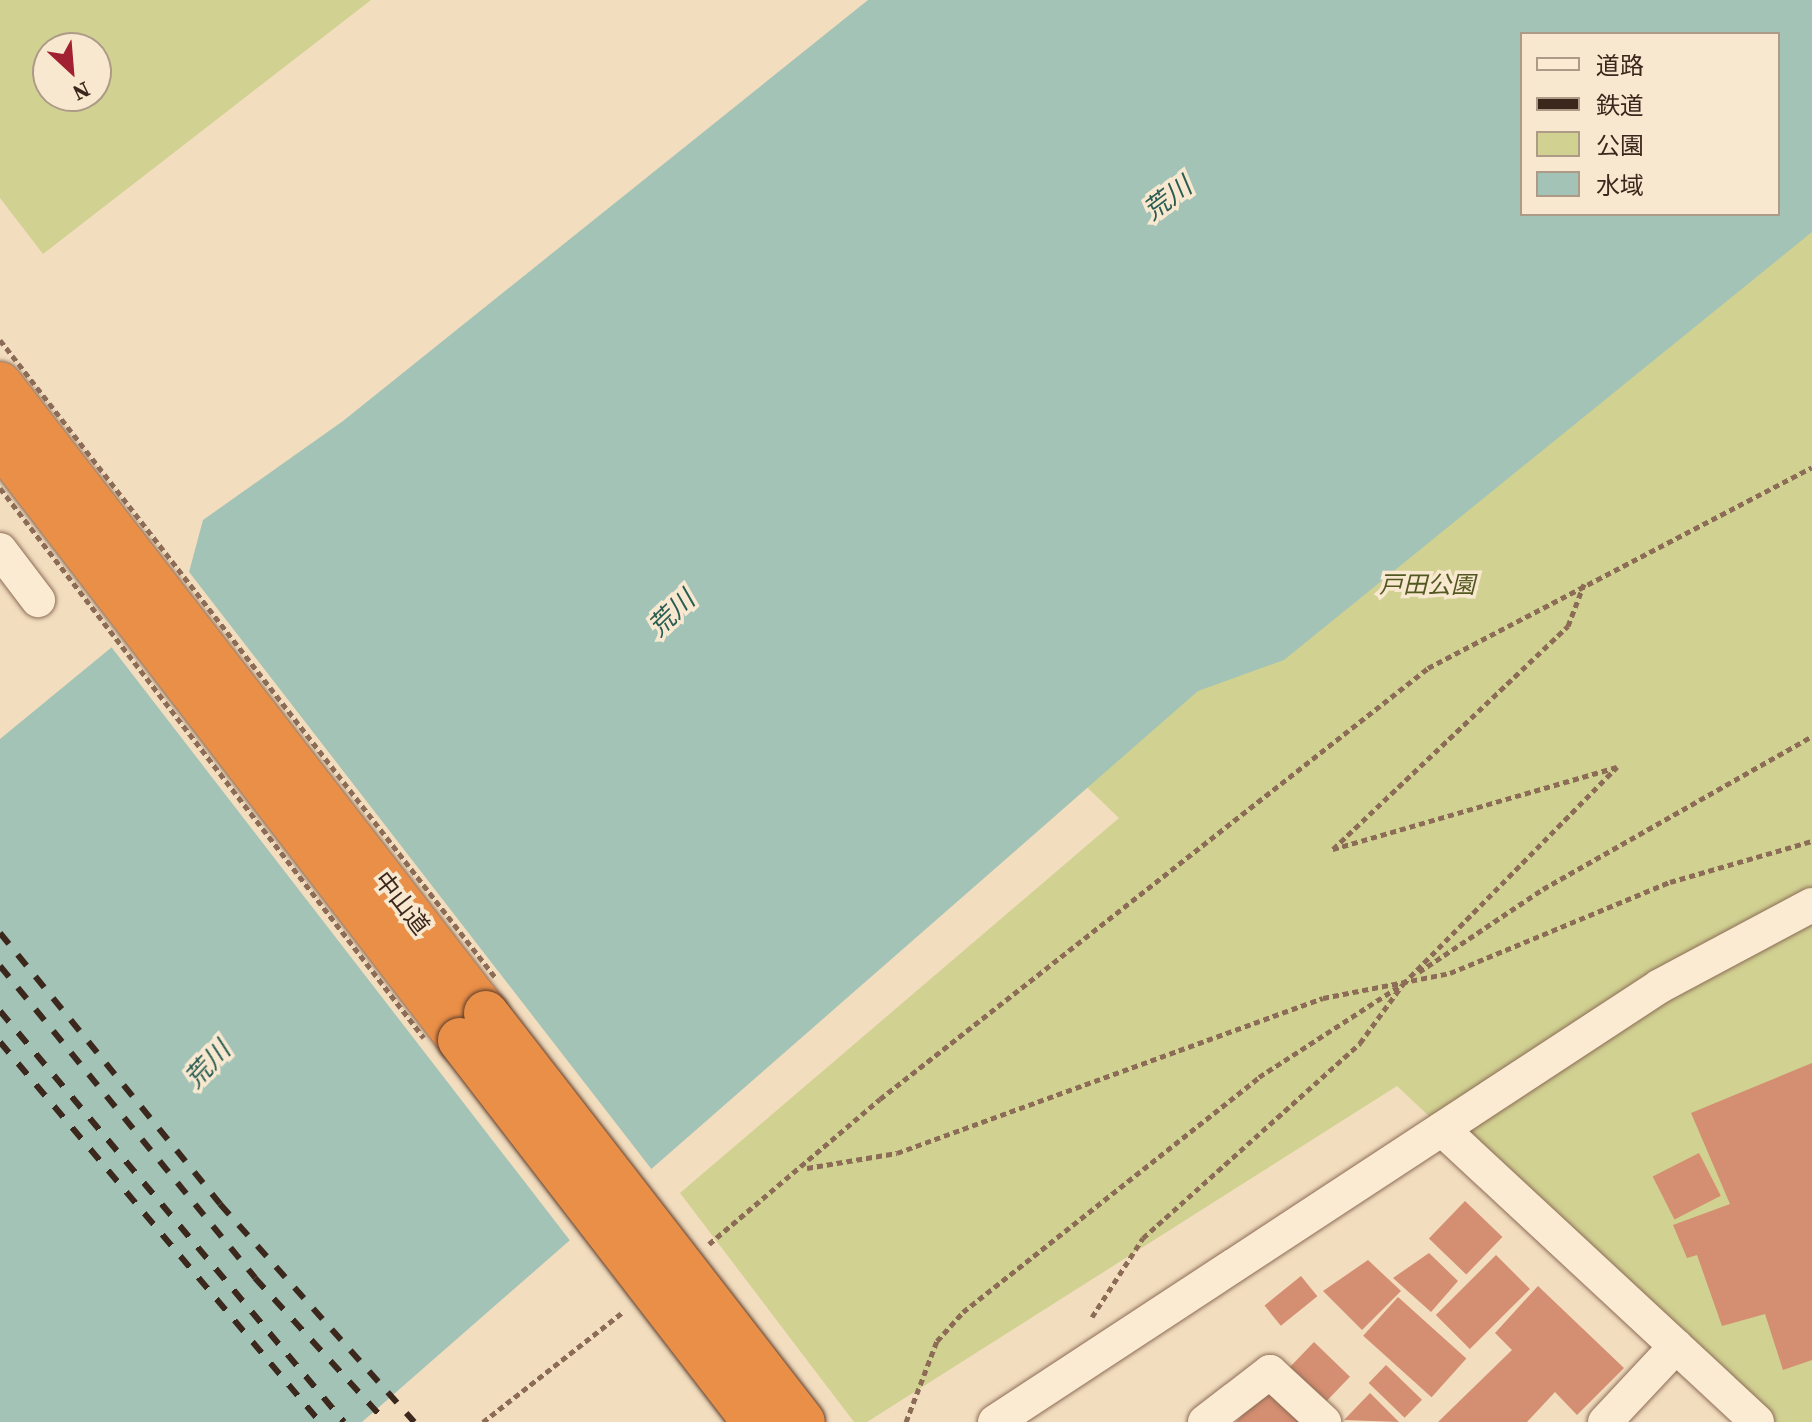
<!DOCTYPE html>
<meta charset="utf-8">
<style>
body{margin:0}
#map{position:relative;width:1812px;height:1422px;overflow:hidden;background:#f2ddbf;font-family:"Source Serif 4","Noto Sans JP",serif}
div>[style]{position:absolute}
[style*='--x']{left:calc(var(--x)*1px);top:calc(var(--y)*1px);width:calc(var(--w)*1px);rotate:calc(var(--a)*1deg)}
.green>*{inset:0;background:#d1d192}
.water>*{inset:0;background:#a3c3b6}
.pier>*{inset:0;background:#f2ddbf}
.building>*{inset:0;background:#d48e71;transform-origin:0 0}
.path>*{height:5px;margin-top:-2.5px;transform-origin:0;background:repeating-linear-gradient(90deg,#8c6c56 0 6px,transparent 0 10px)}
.roads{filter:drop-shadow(0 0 2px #8c6c56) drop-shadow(0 0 2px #8c6c56)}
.minor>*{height:34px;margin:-17px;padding:0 17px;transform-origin:17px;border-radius:17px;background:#fcebd3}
.highway>*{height:44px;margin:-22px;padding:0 22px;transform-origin:22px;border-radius:22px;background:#ea8f47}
.rail>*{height:6px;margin-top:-3px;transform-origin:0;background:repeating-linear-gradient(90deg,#3b271c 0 14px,transparent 0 28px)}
.path-bridge>*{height:5px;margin-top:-2.5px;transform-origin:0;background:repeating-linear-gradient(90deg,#8c6c56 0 6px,transparent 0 10px)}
.bridges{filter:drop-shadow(0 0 2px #5a3b2a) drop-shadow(0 0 2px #5a3b2a)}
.highway-bridge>*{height:44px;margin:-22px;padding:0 22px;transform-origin:22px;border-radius:22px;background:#ea8f47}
span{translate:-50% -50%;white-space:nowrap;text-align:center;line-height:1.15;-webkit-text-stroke:7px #f9e8d0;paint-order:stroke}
.park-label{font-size:24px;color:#525920;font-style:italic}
.street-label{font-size:24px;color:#3b271c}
.water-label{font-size:26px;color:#295c52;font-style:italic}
.legend{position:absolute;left:1520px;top:32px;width:260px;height:184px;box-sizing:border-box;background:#f9e8d0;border:2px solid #ad9b88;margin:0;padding:10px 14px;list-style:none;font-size:24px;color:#3b271c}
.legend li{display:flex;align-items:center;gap:16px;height:40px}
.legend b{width:40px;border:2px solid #ad9b88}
.north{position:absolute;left:32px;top:32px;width:80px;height:80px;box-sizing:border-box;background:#f9e8d0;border:2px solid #ad9b88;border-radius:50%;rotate:154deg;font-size:22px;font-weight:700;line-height:32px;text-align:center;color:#3b271c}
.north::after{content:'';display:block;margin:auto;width:28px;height:36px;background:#a12031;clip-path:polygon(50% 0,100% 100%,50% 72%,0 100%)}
</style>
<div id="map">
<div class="green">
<i style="clip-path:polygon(evenodd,0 0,371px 0,43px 254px,0 198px,0 0,48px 48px,96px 48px,96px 96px,48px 96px,48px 48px)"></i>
<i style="clip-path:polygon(evenodd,1434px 0,1812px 0,1812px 1422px,1754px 1422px,1397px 1086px,867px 1422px,854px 1422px,680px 1193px,1119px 818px,790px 501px,1434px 0,1522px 34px,1778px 34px,1778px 214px,1522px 214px,1522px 34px)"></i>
</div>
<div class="water">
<i style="clip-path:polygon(evenodd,868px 0,1812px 0,1812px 232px,1284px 660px,1198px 691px,362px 1422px,0 1422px,0 739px,185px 587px,203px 520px,343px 421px,868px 0,1522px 34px,1778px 34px,1778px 214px,1522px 214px,1522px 34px)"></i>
</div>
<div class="pier">
<i style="clip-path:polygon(186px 568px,656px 1175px,575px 1247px,109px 644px,182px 585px)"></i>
</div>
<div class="building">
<i style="clip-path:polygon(1812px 1063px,1812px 1360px,1783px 1370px,1765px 1314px,1722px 1326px,1697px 1255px,1687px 1258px,1673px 1225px,1730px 1204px,1691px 1113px)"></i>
<i style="left:1699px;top:1153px;width:48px;height:52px;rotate:63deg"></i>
<i style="left:1465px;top:1201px;width:52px;height:52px;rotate:44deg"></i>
<i style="clip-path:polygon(1429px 1253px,1458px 1281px,1431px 1312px,1393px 1278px)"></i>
<i style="left:1496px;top:1255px;width:48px;height:85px;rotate:45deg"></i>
<i style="clip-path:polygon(1368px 1260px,1401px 1291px,1362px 1330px,1323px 1291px)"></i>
<i style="left:1301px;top:1276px;width:26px;height:47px;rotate:51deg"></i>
<i style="clip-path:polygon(1538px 1286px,1624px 1368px,1577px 1415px,1555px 1392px,1527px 1422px,1438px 1422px,1512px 1350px,1495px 1333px)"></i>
<i style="left:1398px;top:1297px;width:92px;height:52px;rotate:42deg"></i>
<i style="left:1314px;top:1342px;width:50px;height:35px;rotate:44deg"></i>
<i style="left:1386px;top:1365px;width:50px;height:25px;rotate:44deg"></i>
<i style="clip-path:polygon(1277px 1388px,1304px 1422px,1236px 1422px,1265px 1391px)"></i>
<i style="clip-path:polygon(1370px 1393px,1399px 1422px,1344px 1420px)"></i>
</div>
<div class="path">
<i style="--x:1419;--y:972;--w:149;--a:-33.8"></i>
<i style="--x:1543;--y:889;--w:309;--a:-29.6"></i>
<i style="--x:807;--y:1168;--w:91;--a:-9.5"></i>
<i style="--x:897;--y:1153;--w:453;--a:-20"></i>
<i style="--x:1323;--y:998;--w:129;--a:-11.1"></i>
<i style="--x:1450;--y:973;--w:238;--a:-22.5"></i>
<i style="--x:1670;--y:882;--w:148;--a:-16.1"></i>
<i style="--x:709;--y:1244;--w:224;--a:-40.3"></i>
<i style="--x:880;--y:1099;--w:697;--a:-38.18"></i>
<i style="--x:1428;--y:668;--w:433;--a:-27.6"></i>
<i style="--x:1092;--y:1317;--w:94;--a:-57.2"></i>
<i style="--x:1143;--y:1238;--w:292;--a:-41.9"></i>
<i style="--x:1360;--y:1043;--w:73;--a:-53.9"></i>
<i style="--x:1403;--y:984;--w:305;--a:-45.4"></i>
<i style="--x:1617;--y:767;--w:296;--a:163.9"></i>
<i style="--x:1333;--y:849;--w:324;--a:-43.5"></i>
<i style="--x:1568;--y:626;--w:45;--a:-69.1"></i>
<i style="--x:483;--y:1422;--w:178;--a:-38.2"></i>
<i style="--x:906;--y:1422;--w:87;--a:-69.1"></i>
<i style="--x:937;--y:1341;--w:39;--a:-48"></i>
<i style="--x:963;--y:1312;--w:378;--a:-38.4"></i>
<i style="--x:1259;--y:1077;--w:166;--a:-32.9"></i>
</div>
<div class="roads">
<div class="minor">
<i style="--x:0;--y:550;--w:63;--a:52.8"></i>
<i style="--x:1442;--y:1129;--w:430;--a:42.9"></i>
<i style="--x:995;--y:1422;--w:795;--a:-33.25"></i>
<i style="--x:1660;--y:986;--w:172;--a:-28.1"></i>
<i style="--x:1205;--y:1422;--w:82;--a:-37.6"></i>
<i style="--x:1270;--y:1372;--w:74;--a:42.8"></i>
<i style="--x:1605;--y:1422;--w:104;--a:-46.9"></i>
</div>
<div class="highway">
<i style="--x:0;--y:384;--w:795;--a:52.31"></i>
<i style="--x:0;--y:442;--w:754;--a:52.43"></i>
</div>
</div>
<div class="rail">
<i style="--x:0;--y:933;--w:349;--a:50.9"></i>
<i style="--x:220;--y:1204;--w:292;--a:48.3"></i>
<i style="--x:0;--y:966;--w:403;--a:50.7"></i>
<i style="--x:255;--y:1278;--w:195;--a:47.7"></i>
<i style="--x:0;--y:1011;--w:536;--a:50.07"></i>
<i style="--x:0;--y:1042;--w:497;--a:49.9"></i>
</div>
<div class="path-bridge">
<i style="--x:0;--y:340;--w:807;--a:52.15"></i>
<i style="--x:0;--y:488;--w:694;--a:52.37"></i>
</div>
<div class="bridges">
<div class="highway-bridge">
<i style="--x:486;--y:1013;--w:517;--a:52.22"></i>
<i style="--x:460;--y:1040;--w:482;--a:52.4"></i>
</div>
</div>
<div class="park-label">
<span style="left:1427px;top:585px">戸田公園</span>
</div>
<div class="street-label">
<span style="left:402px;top:903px;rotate:52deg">中山道</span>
</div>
<div class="water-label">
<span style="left:1168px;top:199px;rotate:-37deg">荒川</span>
<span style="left:672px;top:614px;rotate:-44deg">荒川</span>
<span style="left:208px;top:1065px;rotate:-47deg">荒川</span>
</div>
<ul class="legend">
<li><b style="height:10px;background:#fcebd3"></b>道路</li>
<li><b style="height:10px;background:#3b271c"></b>鉄道</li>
<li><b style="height:22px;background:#d1d192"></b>公園</li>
<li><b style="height:22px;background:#a3c3b6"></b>水域</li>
</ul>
<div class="north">N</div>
</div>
